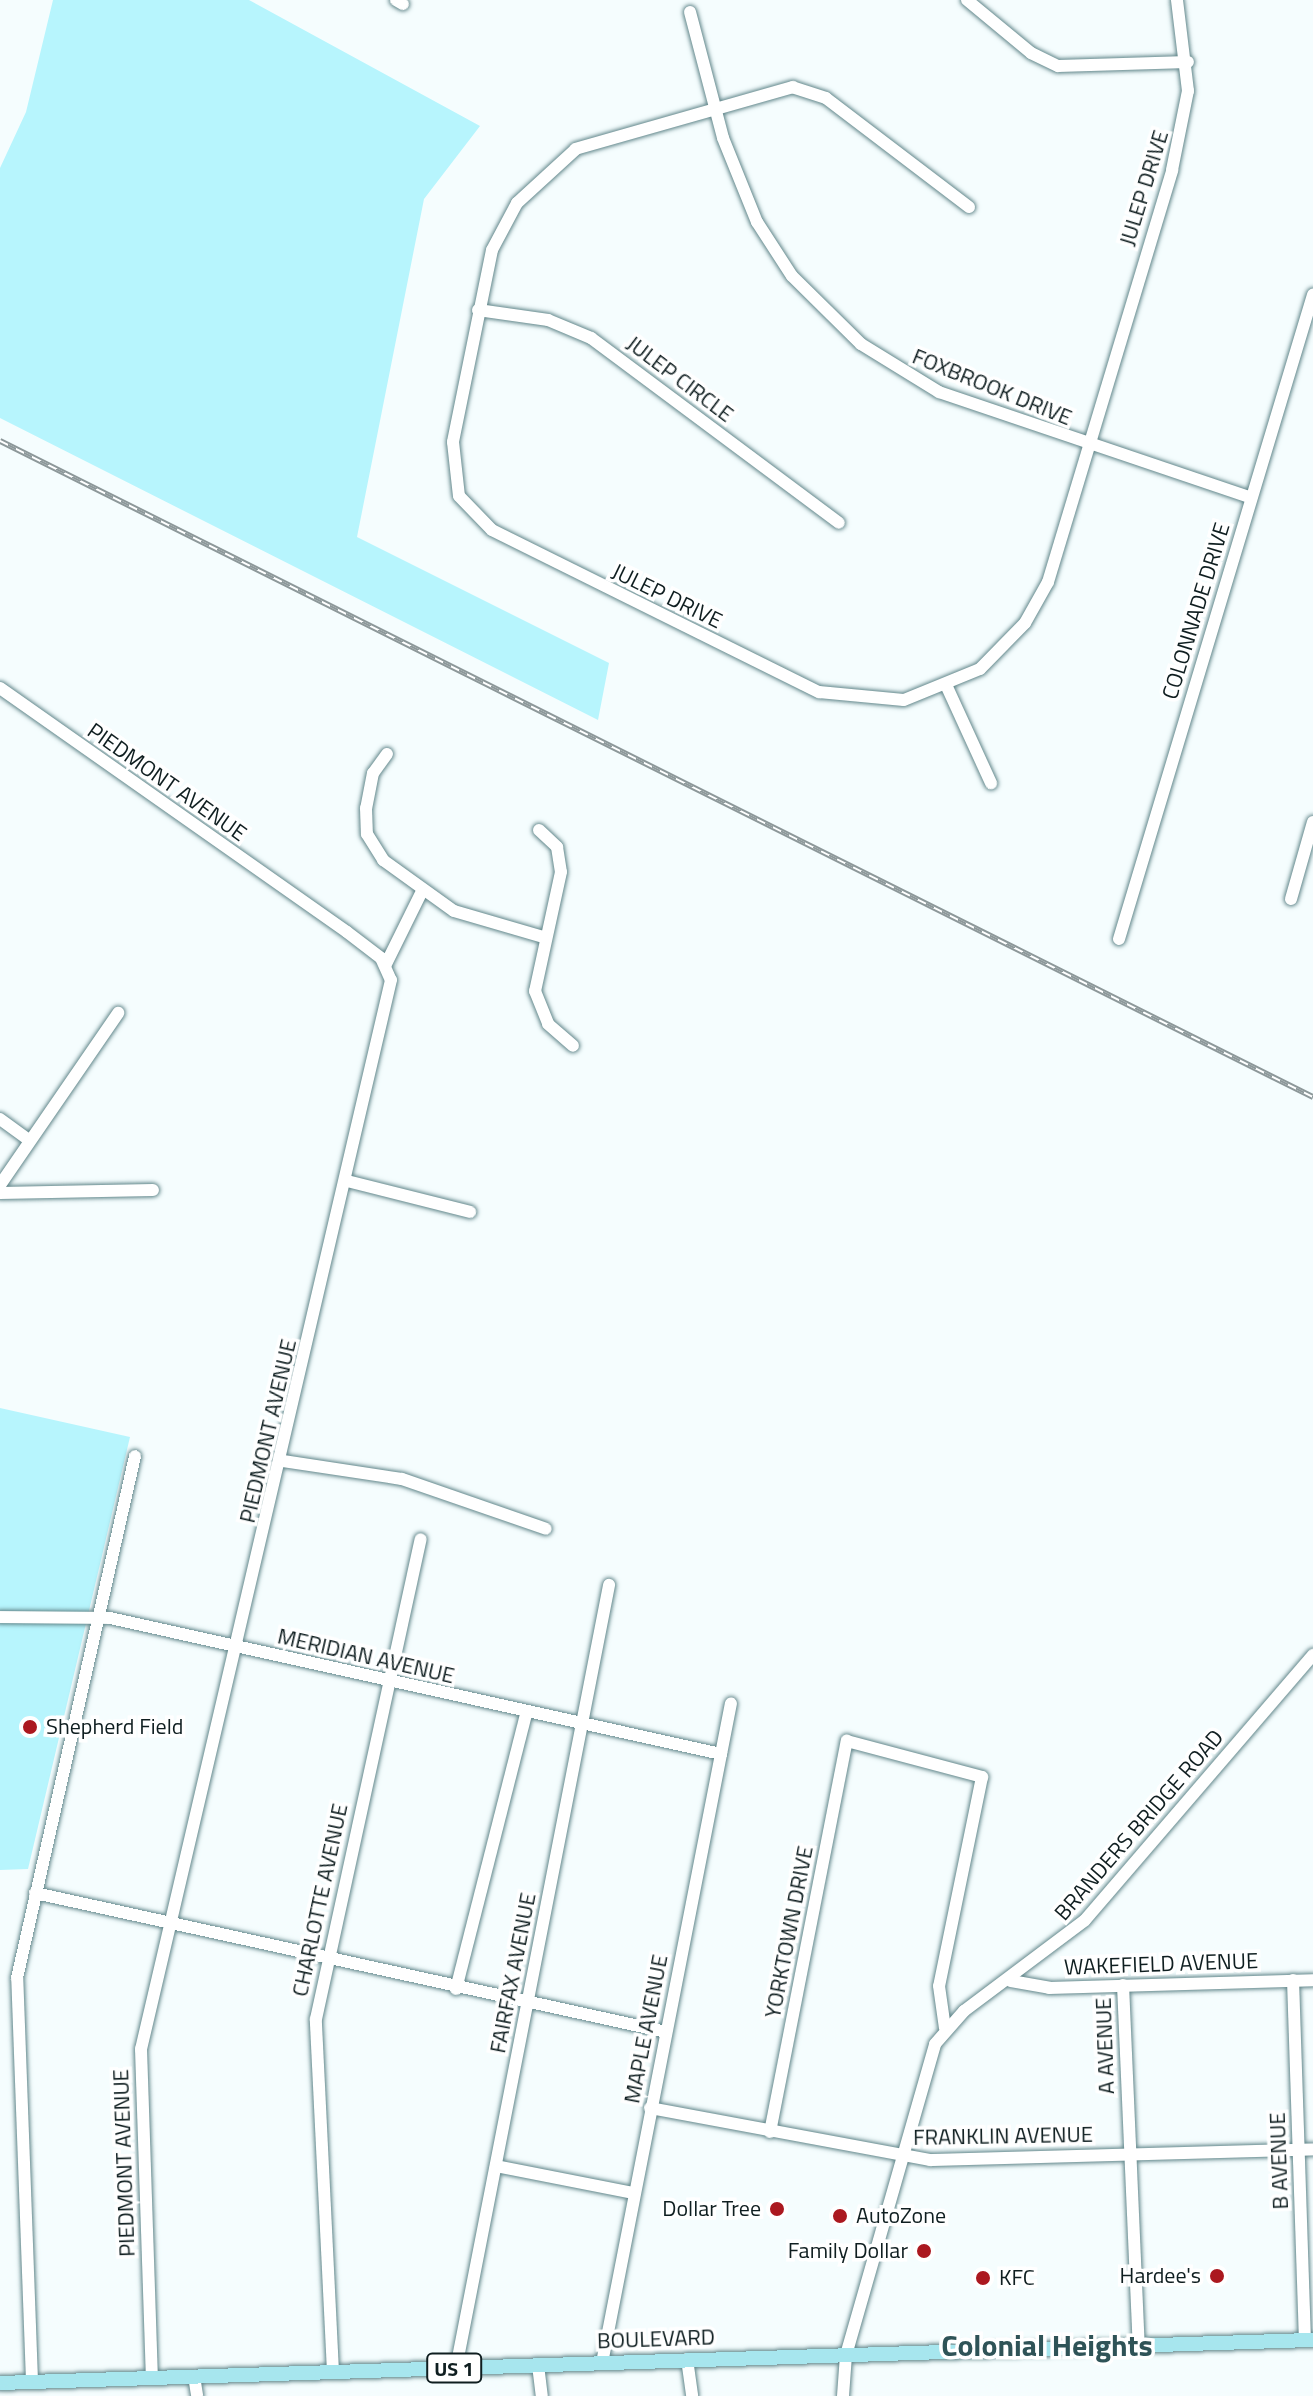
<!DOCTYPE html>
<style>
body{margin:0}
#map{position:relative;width:1313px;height:2396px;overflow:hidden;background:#f5fdfe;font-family:"Titillium Web",sans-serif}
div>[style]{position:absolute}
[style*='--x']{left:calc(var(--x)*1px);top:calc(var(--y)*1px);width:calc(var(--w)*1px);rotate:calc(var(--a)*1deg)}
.green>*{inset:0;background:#b7f5fd}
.roads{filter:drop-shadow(0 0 2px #62878b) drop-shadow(0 0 2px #62878b)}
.minor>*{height:12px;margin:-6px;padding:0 6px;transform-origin:6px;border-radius:6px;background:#fff}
.major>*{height:14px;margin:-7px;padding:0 7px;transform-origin:7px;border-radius:7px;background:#a7e6ee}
.rail>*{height:6px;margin-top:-3px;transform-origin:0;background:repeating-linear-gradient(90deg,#fff 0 9px,#8d989a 0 18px);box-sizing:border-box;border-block:2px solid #8d989a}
.dots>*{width:22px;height:22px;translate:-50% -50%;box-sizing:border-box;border:4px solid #fff;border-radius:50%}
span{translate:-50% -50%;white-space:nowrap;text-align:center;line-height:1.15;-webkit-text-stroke:7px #fff;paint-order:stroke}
.shield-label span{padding:2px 6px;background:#fff;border:2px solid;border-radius:6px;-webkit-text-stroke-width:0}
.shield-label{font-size:20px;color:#0f1e20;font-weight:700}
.street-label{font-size:22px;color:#0f1e20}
.poi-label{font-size:22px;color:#0f1e20}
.left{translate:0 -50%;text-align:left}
.right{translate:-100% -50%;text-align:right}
.district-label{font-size:30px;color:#2f5357;font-weight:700}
</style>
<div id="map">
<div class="green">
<i style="clip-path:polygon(53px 0,249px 0,480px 126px,424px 199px,357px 537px,609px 663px,598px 720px,0 418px,0 168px,26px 112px)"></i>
<i style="clip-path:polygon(0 1408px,130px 1437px,28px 1869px,0 1870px)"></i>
</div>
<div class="roads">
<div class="minor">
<i style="--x:396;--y:0;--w:8;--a:30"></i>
<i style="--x:967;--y:0;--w:83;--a:39.6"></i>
<i style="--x:1031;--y:53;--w:30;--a:26"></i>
<i style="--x:1058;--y:66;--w:130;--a:-1.8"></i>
<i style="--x:690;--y:12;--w:130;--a:75.3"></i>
<i style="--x:723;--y:138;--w:91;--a:68"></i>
<i style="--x:757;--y:222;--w:64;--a:57.1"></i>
<i style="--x:792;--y:276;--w:97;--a:44.6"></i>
<i style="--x:861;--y:344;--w:92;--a:31.6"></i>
<i style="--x:939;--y:392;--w:328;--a:18.7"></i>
<i style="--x:969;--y:207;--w:180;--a:-142.7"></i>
<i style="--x:826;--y:98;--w:35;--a:-162"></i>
<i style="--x:793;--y:87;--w:226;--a:164.1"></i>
<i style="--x:576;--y:149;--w:80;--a:137.5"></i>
<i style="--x:517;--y:203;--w:53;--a:118"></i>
<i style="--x:492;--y:250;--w:196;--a:101.5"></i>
<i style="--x:453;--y:442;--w:54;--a:83.7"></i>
<i style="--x:459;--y:496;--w:47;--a:45.9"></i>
<i style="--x:492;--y:530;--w:365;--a:26.4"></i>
<i style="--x:819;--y:692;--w:85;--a:5.4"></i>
<i style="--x:904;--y:700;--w:82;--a:-22.2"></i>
<i style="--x:980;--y:669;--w:64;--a:-45.6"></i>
<i style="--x:1025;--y:623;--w:47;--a:-60.7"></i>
<i style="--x:1048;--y:582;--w:430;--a:-73.2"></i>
<i style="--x:1172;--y:170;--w:81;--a:-78.6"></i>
<i style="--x:1188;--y:91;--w:92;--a:-96.9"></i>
<i style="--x:478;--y:310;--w:71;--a:8.1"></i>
<i style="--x:548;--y:320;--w:47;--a:22.7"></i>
<i style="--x:591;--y:338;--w:309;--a:36.7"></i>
<i style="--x:947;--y:687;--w:106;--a:65.4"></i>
<i style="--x:0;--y:688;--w:424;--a:35.1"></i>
<i style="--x:347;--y:932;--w:43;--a:37.4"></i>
<i style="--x:381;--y:958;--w:24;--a:66"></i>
<i style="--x:391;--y:980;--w:1098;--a:103.16"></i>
<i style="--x:141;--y:2049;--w:328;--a:88.1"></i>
<i style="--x:387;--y:754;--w:24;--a:126"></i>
<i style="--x:373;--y:773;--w:36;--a:101"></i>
<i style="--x:366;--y:808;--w:26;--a:88"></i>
<i style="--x:367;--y:834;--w:31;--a:58"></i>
<i style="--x:383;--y:860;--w:87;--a:35.7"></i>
<i style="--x:454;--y:911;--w:93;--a:16.3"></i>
<i style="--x:539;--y:830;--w:25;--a:43"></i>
<i style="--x:557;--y:847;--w:25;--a:81"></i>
<i style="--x:561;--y:872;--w:122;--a:102.3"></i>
<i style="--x:535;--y:991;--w:35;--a:68"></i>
<i style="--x:548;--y:1024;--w:33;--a:41"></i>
<i style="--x:1291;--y:899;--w:80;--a:-74.1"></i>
<i style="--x:1119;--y:939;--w:673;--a:-73.24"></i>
<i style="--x:386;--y:964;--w:81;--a:-63.7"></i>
<i style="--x:0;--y:1119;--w:34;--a:36"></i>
<i style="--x:347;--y:1181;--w:127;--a:14.1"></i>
<i style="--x:0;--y:1185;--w:209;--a:-55.5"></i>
<i style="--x:0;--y:1193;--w:153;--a:-1.1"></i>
<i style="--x:283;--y:1461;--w:120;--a:8.6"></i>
<i style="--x:402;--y:1479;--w:152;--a:19.1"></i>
<i style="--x:0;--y:1617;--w:110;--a:0.5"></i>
<i style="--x:110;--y:1618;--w:626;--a:12.55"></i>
<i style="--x:35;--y:1893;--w:646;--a:12.42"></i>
<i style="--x:1293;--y:1980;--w:360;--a:88.1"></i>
<i style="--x:1011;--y:1981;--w:39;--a:10"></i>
<i style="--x:1049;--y:1988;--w:264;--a:-1.7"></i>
<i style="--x:1123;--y:1985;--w:360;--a:87.5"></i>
<i style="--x:456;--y:1989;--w:284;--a:-75.7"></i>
<i style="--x:650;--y:2108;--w:285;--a:10.5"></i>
<i style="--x:930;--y:2160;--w:383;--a:-1.6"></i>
<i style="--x:770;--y:2132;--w:399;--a:-78.9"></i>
<i style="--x:847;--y:1741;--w:140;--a:14.9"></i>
<i style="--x:982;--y:1777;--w:213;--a:101.6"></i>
<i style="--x:939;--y:1986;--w:42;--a:81.9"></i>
<i style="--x:496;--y:2166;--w:141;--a:11.1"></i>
<i style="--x:687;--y:2359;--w:37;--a:82"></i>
<i style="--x:602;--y:2363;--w:672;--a:-78.94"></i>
<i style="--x:538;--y:2365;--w:31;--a:83"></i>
<i style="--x:456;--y:2368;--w:798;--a:-78.94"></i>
<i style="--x:333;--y:2372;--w:353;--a:-92.8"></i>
<i style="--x:316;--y:2019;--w:491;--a:-77.7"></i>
<i style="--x:194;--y:2376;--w:20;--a:81"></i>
<i style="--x:32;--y:2381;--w:403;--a:-92.1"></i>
<i style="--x:17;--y:1978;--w:535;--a:-77.26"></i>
<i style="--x:843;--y:2396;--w:41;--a:-85.8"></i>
<i style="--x:846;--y:2355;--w:323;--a:-74"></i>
<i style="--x:935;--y:2044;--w:44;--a:-48.7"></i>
<i style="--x:964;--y:2011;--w:151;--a:-36.9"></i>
<i style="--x:1085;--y:1920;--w:350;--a:-49.3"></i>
</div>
<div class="major">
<i style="--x:0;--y:2383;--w:1314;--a:-1.88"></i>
</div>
</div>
<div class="rail">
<i style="--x:0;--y:441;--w:1468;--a:26.55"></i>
</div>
<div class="dots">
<i style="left:30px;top:1727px;background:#ab181f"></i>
<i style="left:777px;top:2209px;background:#ab181f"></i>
<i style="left:840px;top:2216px;background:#ab181f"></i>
<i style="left:924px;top:2251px;background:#ab181f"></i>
<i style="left:1217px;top:2276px;background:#ab181f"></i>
<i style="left:983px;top:2278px;background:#ab181f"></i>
</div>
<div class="shield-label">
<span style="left:454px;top:2368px">US 1</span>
</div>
<div class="street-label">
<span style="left:1144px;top:188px;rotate:-73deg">JULEP DRIVE</span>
<span style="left:680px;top:379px;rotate:37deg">JULEP CIRCLE</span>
<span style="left:992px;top:387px;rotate:22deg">FOXBROOK DRIVE</span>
<span style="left:667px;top:596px;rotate:26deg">JULEP DRIVE</span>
<span style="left:1196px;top:611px;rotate:-73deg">COLONNADE DRIVE</span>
<span style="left:167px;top:782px;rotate:35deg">PIEDMONT AVENUE</span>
<span style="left:268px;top:1431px;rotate:-77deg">PIEDMONT AVENUE</span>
<span style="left:366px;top:1656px;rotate:13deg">MERIDIAN AVENUE</span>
<span style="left:1139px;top:1825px;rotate:-49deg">BRANDERS BRIDGE ROAD</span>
<span style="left:320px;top:1900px;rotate:-78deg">CHARLOTTE AVENUE</span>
<span style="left:789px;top:1932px;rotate:-79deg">YORKTOWN DRIVE</span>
<span style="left:1161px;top:1964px;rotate:-2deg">WAKEFIELD AVENUE</span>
<span style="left:513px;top:1973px;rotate:-79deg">FAIRFAX AVENUE</span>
<span style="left:646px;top:2029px;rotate:-79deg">MAPLE AVENUE</span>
<span style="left:1105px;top:2046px;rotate:-92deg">A AVENUE</span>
<span style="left:1003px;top:2136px;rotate:-1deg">FRANKLIN AVENUE</span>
<span style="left:1279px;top:2161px;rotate:-92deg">B AVENUE</span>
<span style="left:124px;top:2163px;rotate:-92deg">PIEDMONT AVENUE</span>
<span style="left:656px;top:2339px;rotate:-2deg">BOULEVARD</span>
</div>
<div class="poi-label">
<span class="left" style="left:46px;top:1727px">Shepherd Field</span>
<span class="right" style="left:761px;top:2209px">Dollar Tree</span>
<span class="left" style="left:856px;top:2216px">AutoZone</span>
<span class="right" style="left:908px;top:2251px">Family Dollar</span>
<span class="right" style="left:1201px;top:2276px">Hardee's</span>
<span class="left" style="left:999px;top:2278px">KFC</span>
</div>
<div class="district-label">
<span style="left:1047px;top:2345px">Colonial Heights</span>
</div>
</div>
